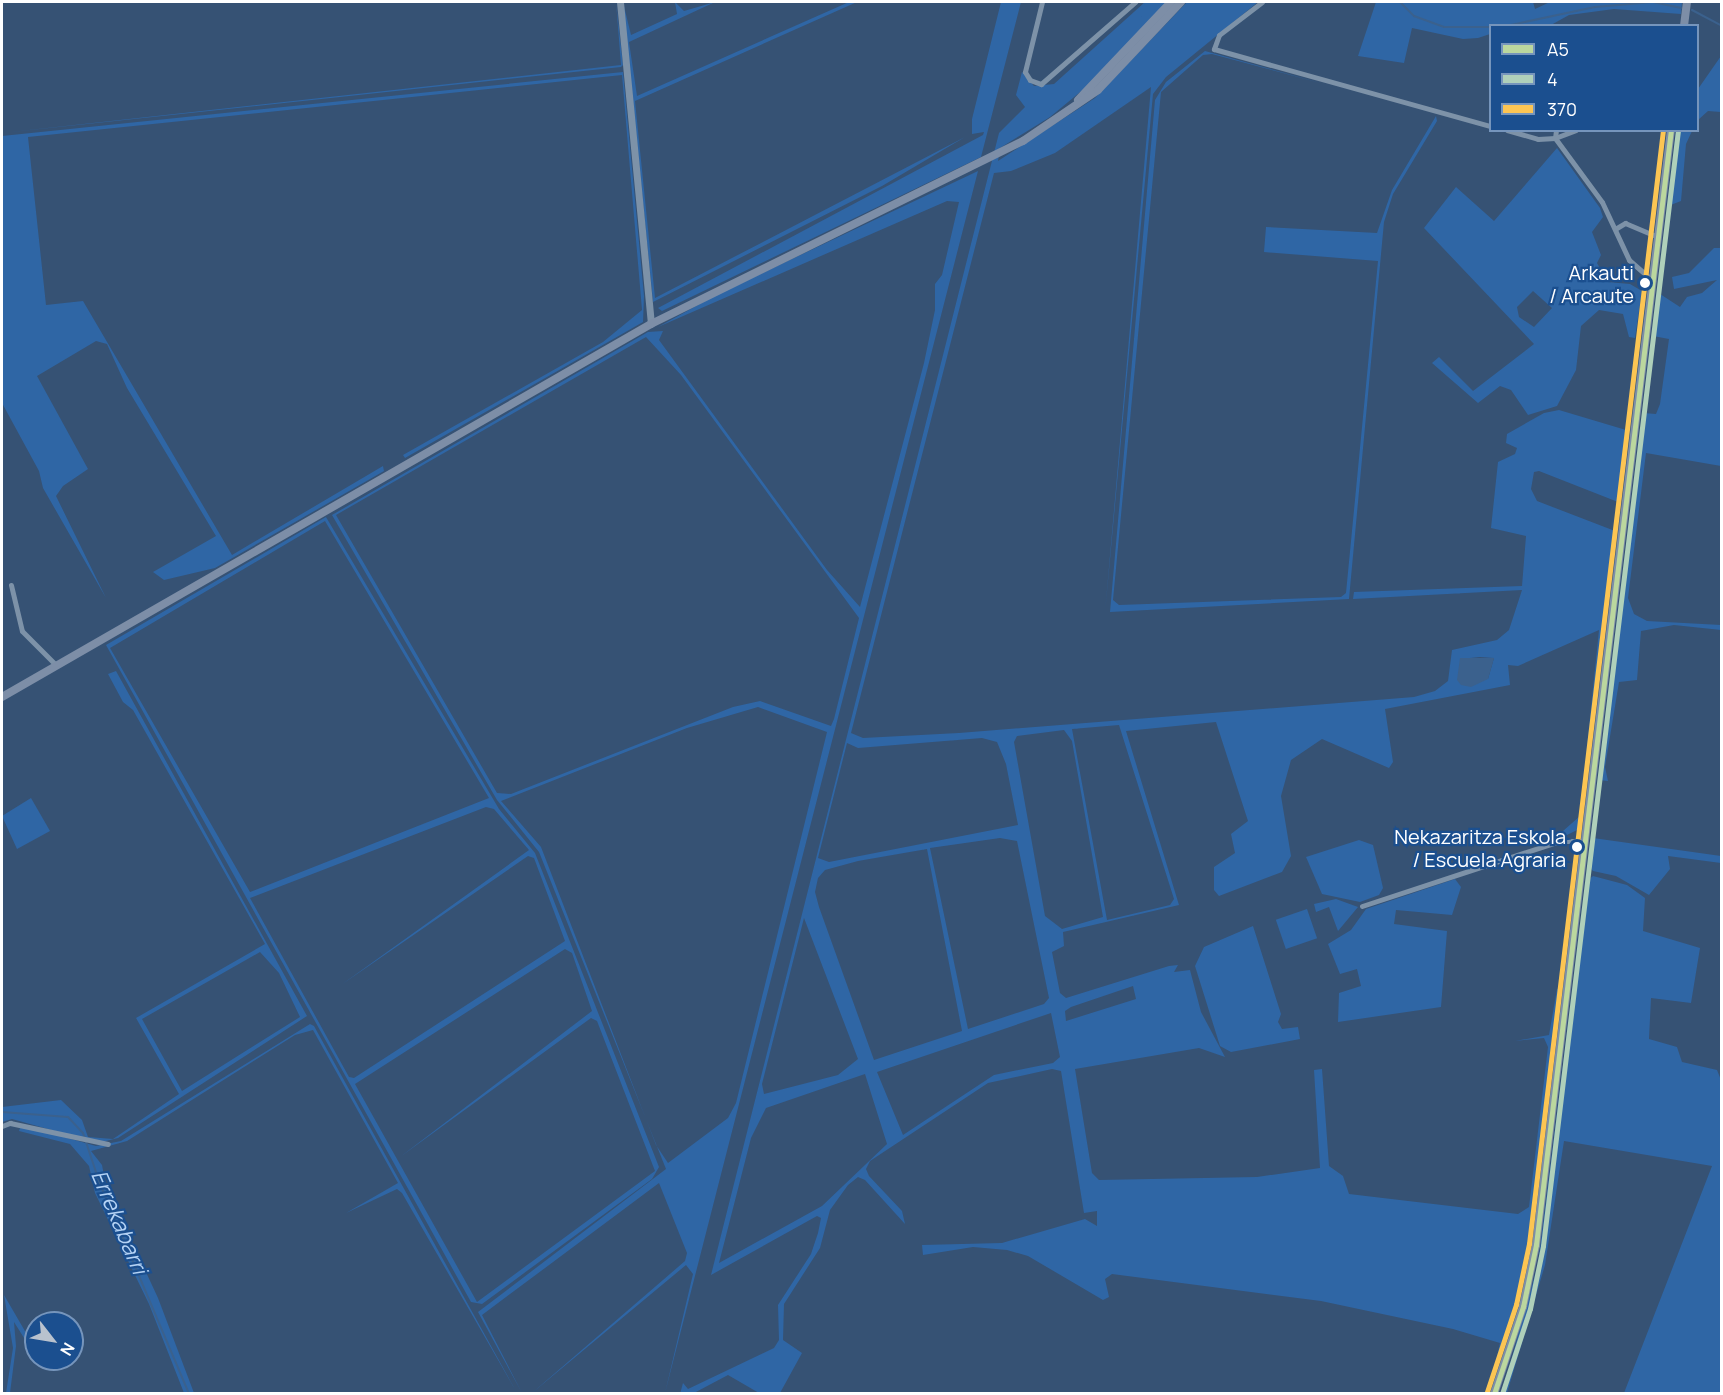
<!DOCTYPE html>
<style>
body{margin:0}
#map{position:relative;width:1723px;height:1395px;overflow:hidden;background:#365274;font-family:Manrope,sans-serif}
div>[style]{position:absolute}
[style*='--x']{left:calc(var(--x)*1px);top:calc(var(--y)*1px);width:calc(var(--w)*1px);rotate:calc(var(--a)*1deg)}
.green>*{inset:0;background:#2f66a5;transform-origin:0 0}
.water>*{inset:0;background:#3b618d}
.stream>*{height:2px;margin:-1px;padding:0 1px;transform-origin:1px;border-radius:1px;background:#3b618d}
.minor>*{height:5px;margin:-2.5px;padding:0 2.5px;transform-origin:2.5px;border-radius:2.5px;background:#7d92a8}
.tertiary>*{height:7px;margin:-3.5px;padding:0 3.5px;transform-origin:3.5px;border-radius:3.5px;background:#7d92a8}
.primary>*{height:8px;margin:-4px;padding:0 4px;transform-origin:4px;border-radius:4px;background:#7d8ea7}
.bus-1>*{height:4.5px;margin:-2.25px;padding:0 2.25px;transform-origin:2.25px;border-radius:2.25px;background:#bbd79e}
.bus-2>*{height:4.5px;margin:-2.25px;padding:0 2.25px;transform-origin:2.25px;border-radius:2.25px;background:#afd0ba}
.bus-3>*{height:4.5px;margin:-2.25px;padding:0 2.25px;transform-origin:2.25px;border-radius:2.25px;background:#fcc553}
.dots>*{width:16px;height:16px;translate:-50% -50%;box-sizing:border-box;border:3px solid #1b4f8f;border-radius:50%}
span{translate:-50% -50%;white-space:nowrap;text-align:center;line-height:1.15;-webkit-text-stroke:4.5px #1b4f8f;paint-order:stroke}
.bus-label{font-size:20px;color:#fff}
.right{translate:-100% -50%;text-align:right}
.water-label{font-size:22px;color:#b5d3f5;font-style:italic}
.frame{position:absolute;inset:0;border:3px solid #fff;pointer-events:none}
.legend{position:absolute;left:1489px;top:24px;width:210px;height:108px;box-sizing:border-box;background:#1b4f8f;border:2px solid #7695bc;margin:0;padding:8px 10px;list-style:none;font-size:18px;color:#fff}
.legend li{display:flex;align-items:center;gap:12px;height:30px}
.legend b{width:30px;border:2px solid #7695bc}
.north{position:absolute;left:24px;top:1311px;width:60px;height:60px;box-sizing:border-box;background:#1b4f8f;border:2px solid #7695bc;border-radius:50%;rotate:121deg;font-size:16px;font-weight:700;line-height:24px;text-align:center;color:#fff}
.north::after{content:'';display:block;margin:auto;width:21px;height:27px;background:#b9c2ce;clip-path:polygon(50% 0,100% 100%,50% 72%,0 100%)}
</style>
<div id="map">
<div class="green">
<i style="clip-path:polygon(616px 2px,623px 65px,621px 67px,2px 133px,621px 65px)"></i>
<i style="clip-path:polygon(623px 2px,631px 35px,677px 14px,675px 2px,684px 11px,715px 2px,629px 42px,637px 96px,849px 2px,857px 2px,635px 101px,655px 298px,965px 137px,882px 186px,653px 302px)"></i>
<i style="clip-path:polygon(1001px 2px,1021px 2px,981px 157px,662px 311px,658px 308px,983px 135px,984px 132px,972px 134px,972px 119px)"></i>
<i style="clip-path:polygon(evenodd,1145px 2px,1167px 2px,1091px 83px,1050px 117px,1000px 148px,998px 161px,1095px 98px,1187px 2px,1258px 2px,1166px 77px,1153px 94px,1105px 613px,1151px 87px,1055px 153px,1011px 171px,994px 173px,851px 733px,863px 738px,959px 733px,1414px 697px,1435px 691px,1448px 681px,1452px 650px,1497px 640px,1509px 630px,1522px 590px,1353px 599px,1354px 592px,1522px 586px,1526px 536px,1491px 528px,1498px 462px,1515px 454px,1517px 448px,1506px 443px,1507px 434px,1544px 413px,1559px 410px,1626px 430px,1627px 452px,1579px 829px,1565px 836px,1563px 831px,1580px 816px,1599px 630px,1518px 666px,1508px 665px,1510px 685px,1385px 709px,1393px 762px,1389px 768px,1322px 739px,1291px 760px,1281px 796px,1291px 856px,1282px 872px,1219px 896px,1214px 890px,1214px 867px,1235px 853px,1231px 834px,1248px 821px,1216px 722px,1126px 731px,1179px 905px,1063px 932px,1064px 946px,1052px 952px,1060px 993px,1066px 998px,1169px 966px,1178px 965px,1174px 972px,1190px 970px,1201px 1012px,1225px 1057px,1199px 1048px,1075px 1069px,1092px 1173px,1099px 1180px,1257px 1177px,1320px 1168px,1314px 1070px,1322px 1069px,1329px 1166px,1343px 1176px,1349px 1194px,1518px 1214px,1529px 1207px,1548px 1047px,1544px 1038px,1515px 1041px,1549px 1035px,1557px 989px,1562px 987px,1527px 1264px,1489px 1393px,1500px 1343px,1453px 1329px,1321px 1301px,1112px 1274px,1105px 1279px,1109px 1297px,1103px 1300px,1028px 1256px,1007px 1250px,973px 1247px,923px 1255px,922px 1245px,1002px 1243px,1085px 1219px,1097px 1226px,1097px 1211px,1084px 1213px,1061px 1071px,1052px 1069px,988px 1083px,870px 1161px,866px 1169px,869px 1176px,902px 1211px,905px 1224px,865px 1180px,858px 1177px,848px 1185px,830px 1210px,820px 1248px,784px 1304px,783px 1340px,802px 1353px,780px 1393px,759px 1393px,728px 1375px,694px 1393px,680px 1394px,683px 1383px,688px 1389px,774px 1348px,779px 1340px,778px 1305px,811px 1254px,818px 1233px,821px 1218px,817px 1216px,711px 1275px,999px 133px,1025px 107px,1016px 95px,1022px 72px,1034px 86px,1054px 84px,1145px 2px,1539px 471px,1618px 502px,1615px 531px,1537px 501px,1531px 489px,1534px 472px,1539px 471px,1145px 2px,1494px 658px,1488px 679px,1460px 659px,1480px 657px,1494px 658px,1145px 2px,1119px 725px,1174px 899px,1170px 905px,1107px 920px,1072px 729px,1119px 725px,1145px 2px,1064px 730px,1072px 741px,1103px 917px,1062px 929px,1045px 916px,1014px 742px,1017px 736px,1064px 730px,1145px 2px,982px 738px,997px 742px,1006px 764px,1018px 825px,829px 862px,818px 858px,847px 743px,858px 748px,982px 738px,1145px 2px,1000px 838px,1017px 841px,1049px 998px,1044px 1004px,968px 1029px,930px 848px,1000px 838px,1145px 2px,927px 849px,962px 1031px,874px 1060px,819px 907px,815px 892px,818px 878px,825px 870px,858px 861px,927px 849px,1145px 2px,804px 918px,858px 1059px,838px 1075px,764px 1094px,762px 1084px,804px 918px,1145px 2px,1133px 986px,1136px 999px,1066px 1021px,1065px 1011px,1071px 1007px,1133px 986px,1145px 2px,1051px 1013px,1060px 1057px,1053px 1063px,994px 1075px,903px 1135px,877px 1072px,1051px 1013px,1145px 2px,865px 1074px,887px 1144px,822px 1206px,719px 1263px,751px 1138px,766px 1108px,865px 1074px)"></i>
<i style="clip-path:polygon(1376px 2px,1533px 2px,1535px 9px,1550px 2px,1682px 2px,1681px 14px,1614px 9px,1569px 15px,1551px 25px,1490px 26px,1490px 34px,1478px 38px,1463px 39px,1412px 28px,1404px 63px,1358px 56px)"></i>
<i style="clip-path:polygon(1205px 51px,1324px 84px,1212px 54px,1203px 55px,1161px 92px,1113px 600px,1119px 605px,1341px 597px,1346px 593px,1378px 261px,1264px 252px,1266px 227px,1377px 233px,1392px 190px,1436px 116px,1437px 121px,1393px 194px,1384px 222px,1349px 599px,1110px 612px,1155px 100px,1166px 82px)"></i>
<i style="clip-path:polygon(1721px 56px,1721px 112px,1708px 111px,1698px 120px,1698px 89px)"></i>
<i style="clip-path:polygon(623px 72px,644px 296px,643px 322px,405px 458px,403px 455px,603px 342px,642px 310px,622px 75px,28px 137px,46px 305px,83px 301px,232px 555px,383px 466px,384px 471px,215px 568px,164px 580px,153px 572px,216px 536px,127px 388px,107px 344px,96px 341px,37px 376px,88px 469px,63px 486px,56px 496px,106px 598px,43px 488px,39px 471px,2px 403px,2px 136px)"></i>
<i style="clip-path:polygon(1676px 131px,1692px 131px,1686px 144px,1681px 201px,1668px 206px)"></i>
<i style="clip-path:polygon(evenodd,1557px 148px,1600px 208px,1603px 217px,1592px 232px,1601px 255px,1597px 263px,1608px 282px,1630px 284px,1642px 291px,1635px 338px,1629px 337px,1623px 314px,1599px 310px,1581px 326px,1576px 370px,1557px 406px,1528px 415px,1511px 390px,1500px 386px,1478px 403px,1432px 363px,1439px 357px,1473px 391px,1534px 344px,1424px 228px,1456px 187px,1494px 221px,1557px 148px,1533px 291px,1552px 308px,1534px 327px,1519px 317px,1517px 307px,1533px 291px)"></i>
<i style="clip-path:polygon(evenodd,978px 171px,665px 1393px,693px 1274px,686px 1265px,532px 1393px,685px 1261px,687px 1253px,659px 1183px,482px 1315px,522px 1393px,478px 1312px,666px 1169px,539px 852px,497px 800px,332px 515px,648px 332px,663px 331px,659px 340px,827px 570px,860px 607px,924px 363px,935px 310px,935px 284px,942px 275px,959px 202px,947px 201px,658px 327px,718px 294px,978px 171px,646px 337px,681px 375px,859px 618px,834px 719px,831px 726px,760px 701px,733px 707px,511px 794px,497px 793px,336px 515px,646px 337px,978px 171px,758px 707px,827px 732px,736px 1103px,728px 1118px,668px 1163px,656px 1145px,541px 847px,501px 801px,687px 728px,758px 707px)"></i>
<i style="clip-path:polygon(1714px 248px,1721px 248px,1721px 466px,1646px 453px,1628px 598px,1634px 614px,1647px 621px,1721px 625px,1721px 630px,1674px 625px,1641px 631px,1637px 680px,1619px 682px,1605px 767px,1608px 781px,1599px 780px,1643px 413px,1656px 414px,1660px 404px,1669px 339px,1653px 336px,1657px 292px,1680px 307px,1687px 297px,1702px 293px,1717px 280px,1674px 289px,1672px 277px,1689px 273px)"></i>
<i style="clip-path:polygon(evenodd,326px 517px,499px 809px,535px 853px,659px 1167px,652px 1179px,482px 1304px,471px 1302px,106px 645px,326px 517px,325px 521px,489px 798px,250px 892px,110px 648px,325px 521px,326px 517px,486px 807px,494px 809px,529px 850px,341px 985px,528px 856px,534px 858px,565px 941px,354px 1078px,349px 1077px,250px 898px,486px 807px,326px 517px,565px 949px,572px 953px,592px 1011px,400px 1157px,591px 1018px,597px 1021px,655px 1171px,477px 1302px,355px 1084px,565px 949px)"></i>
<i style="clip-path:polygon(evenodd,116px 671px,307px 1016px,118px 1138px,98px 1143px,12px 1119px,2px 1122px,2px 1107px,61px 1100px,82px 1120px,88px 1137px,113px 1139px,179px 1094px,136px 1018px,265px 944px,133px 710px,123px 702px,108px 674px,116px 671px,260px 952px,279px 973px,300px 1017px,182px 1091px,142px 1019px,260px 952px)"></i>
<i style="clip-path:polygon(31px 798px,50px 831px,17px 849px,2px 816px)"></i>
<i style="clip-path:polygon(1593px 838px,1721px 856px,1721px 863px,1668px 856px,1670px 869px,1649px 895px,1616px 876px,1593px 871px,1589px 866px)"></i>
<i style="clip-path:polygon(1359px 840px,1373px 845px,1383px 888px,1379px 895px,1360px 902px,1322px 894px,1306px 857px)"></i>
<i style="clip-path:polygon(1593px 876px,1627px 885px,1645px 898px,1643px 931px,1700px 948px,1691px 1003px,1651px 998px,1649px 1039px,1677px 1047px,1682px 1062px,1717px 1070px,1721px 1080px,1721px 1393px,1624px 1393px,1712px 1166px,1564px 1141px,1545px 1265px,1507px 1393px,1502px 1393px,1538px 1264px,1586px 882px)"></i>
<i style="clip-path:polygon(1455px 879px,1461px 887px,1452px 915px,1396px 910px,1394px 924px,1447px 931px,1441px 1007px,1338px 1022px,1339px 993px,1361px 986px,1357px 969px,1340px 974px,1328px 944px,1351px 930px,1366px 909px)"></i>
<i style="clip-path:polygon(1336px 899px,1358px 907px,1338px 931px,1329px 907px,1316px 912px,1314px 904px)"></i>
<i style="left:1307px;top:909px;width:31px;height:33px;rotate:71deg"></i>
<i style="clip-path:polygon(1253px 926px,1281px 1014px,1278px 1022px,1282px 1029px,1298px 1027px,1300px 1039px,1231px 1052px,1220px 1046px,1195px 966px,1204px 947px)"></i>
<i style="clip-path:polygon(310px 1024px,314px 1026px,517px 1393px,402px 1193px,397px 1189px,346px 1213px,398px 1183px,313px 1030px,295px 1035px,127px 1141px,91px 1151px,102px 1165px,106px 1186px,158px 1298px,194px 1393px,184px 1393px,149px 1304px,95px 1193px,89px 1166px,70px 1144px,19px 1131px,21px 1125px,96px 1146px,121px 1141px)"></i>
<i style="clip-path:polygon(4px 1295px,36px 1350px,36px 1357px,14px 1322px,16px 1346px,10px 1393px,6px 1393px,13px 1348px)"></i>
</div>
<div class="water">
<i style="clip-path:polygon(1460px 658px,1494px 658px,1488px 679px,1471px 687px,1461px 685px,1457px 680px)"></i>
</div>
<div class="stream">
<i style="--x:1400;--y:2;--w:20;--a:45"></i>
<i style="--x:1414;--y:16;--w:32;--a:20"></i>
<i style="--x:1444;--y:27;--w:46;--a:0"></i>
<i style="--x:1692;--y:10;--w:34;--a:28"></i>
<i style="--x:1506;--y:26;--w:91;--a:-12.1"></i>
<i style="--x:1595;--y:7;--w:58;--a:-4.9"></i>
<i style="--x:1653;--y:2;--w:29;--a:12"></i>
<i style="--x:2;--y:1112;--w:66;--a:4.3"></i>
<i style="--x:68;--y:1117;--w:22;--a:47"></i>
<i style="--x:83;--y:1133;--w:54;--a:71.6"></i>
<i style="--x:100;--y:1184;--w:228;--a:67"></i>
</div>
<div class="minor">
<i style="--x:1042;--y:2;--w:72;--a:103.7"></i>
<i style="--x:1025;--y:72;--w:9;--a:58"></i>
<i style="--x:1030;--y:80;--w:12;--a:20"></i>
<i style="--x:1041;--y:84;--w:125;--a:-41.1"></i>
<i style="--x:1262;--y:2;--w:54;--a:142.5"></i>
<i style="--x:1219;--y:35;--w:15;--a:110"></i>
<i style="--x:1214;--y:49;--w:287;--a:15.6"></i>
<i style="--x:1507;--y:130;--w:32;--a:16"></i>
<i style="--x:1538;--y:139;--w:17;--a:-3"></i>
<i style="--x:1555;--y:138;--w:79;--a:53.7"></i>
<i style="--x:1602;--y:202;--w:64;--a:65"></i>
<i style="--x:1629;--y:260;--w:32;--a:41"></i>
<i style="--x:1556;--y:130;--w:8;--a:97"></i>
<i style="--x:1555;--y:138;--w:22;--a:-21"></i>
<i style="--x:1615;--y:229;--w:12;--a:-31"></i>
<i style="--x:1625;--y:223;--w:36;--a:23"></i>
<i style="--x:11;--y:585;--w:47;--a:76.6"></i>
<i style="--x:22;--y:631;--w:48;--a:45"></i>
<i style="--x:1362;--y:906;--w:208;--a:-18.2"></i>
<i style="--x:1560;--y:841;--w:25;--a:0"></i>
<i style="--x:2;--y:1126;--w:9;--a:-21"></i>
<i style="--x:10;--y:1123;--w:100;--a:12.1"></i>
</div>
<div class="tertiary">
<i style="--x:620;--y:2;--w:323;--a:84.5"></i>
</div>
<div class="primary">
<i style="--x:1684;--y:26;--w:24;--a:-83"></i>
<i style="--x:1078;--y:100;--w:135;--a:-46.5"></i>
<i style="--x:2;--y:697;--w:749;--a:-29.89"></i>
<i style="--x:651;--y:324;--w:415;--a:-26.2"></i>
<i style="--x:1023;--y:141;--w:91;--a:-34.2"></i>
<i style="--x:1098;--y:90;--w:121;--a:-46.7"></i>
<i style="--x:1494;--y:1394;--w:92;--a:-71.6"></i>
<i style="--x:1523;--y:1307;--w:63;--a:-78.2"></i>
<i style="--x:1536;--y:1245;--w:1123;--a:-83.1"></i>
</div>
<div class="bus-1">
<i style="--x:1494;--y:1394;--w:92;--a:-71.6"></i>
<i style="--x:1523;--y:1307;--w:63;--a:-78.2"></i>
<i style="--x:1536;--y:1245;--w:1123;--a:-83.1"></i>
</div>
<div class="bus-2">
<i style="--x:1502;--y:1394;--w:89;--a:-71.8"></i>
<i style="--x:1530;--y:1309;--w:64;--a:-78.3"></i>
<i style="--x:1543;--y:1246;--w:1123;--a:-83.1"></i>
</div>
<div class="bus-3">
<i style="--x:1487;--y:1392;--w:92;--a:-71.6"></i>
<i style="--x:1516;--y:1305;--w:62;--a:-78"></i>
<i style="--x:1529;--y:1244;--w:1122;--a:-83.14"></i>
</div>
<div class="dots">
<i style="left:1645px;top:283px;background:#fff"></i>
<i style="left:1577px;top:847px;background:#fff"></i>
</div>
<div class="bus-label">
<span class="right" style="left:1634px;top:284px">Arkauti<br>/ Arcaute</span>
<span class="right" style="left:1566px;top:848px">Nekazaritza Eskola<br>/ Escuela Agraria</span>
</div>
<div class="water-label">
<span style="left:119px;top:1222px;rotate:67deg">Errekabarri</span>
</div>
<div class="frame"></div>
<ul class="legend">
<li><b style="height:8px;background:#bbd79e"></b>A5</li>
<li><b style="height:8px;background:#afd0ba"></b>4</li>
<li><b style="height:8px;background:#fcc553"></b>370</li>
</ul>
<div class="north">N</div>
</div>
